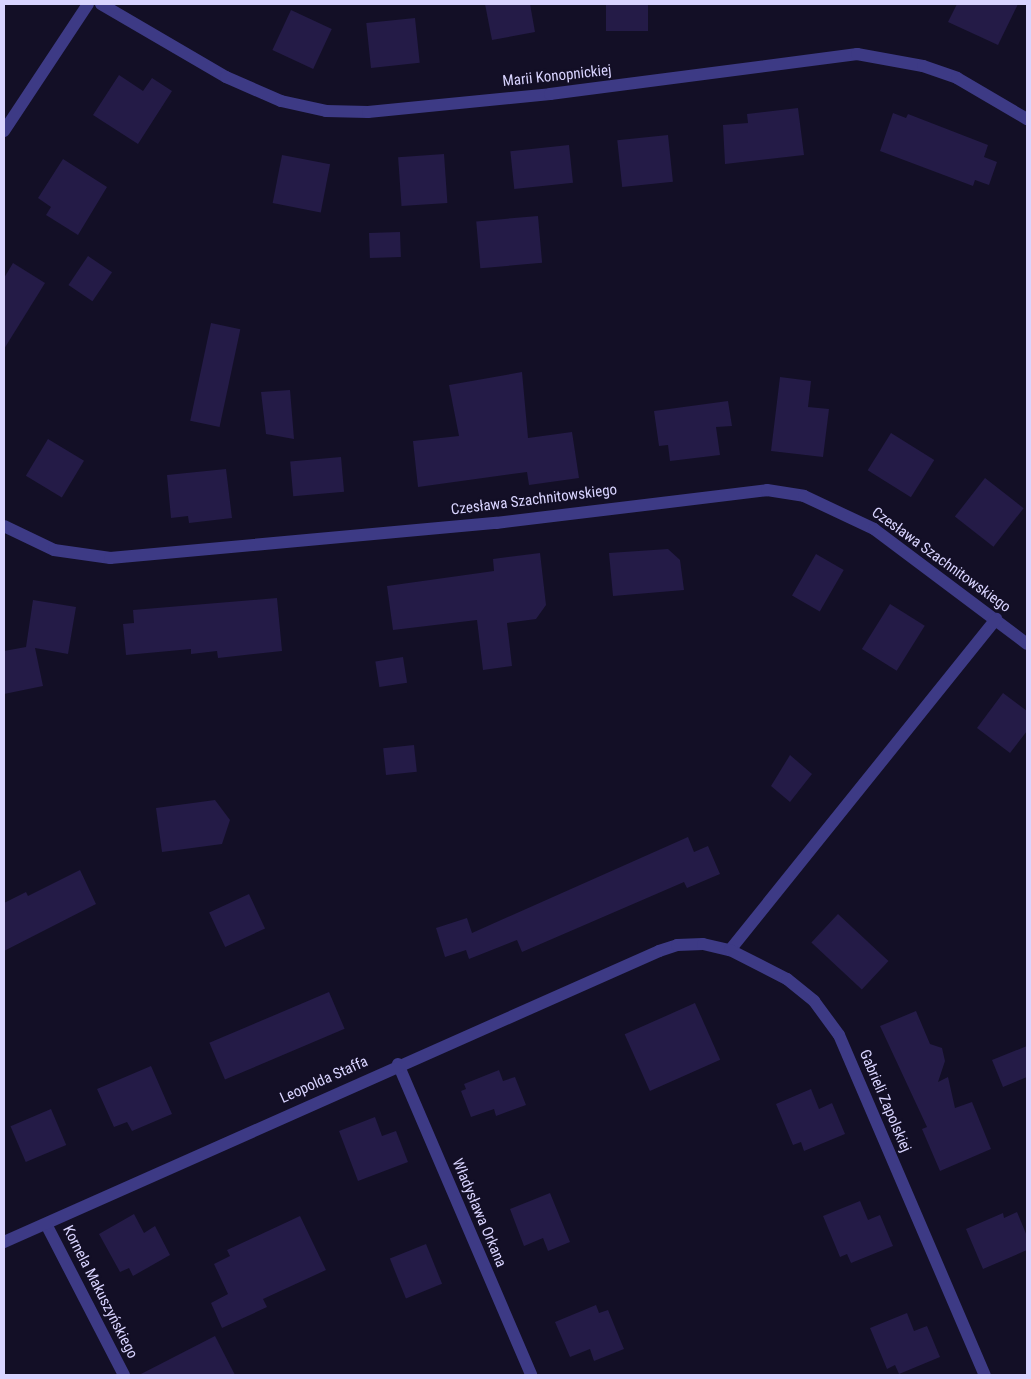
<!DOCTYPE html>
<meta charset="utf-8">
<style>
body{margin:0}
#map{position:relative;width:1031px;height:1379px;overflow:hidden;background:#130f26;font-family:"Roboto Condensed",sans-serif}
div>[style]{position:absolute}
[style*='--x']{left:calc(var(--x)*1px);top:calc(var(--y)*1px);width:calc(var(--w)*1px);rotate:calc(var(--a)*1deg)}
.building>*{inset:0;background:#241b47;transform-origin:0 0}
.minor>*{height:12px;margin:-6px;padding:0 6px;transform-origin:6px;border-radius:6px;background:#3d3a85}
span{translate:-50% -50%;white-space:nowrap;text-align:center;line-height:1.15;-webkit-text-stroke:4px #130f26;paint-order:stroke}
.street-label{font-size:15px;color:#d9d4ff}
.frame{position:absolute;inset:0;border:5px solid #d9d4ff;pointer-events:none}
</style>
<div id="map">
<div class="building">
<i style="clip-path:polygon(485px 4px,530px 4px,535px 32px,492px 40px)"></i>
<i style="left:606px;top:4px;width:42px;height:27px"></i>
<i style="clip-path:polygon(957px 4px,1018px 4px,998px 45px,948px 22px)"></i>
<i style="left:291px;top:10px;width:45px;height:44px;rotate:25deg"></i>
<i style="left:415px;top:18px;width:45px;height:49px;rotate:84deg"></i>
<i style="clip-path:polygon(119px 75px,143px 91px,152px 78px,172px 91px,138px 144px,93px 115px)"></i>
<i style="clip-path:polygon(798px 108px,804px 155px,725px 164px,723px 125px,748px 123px,747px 114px)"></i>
<i style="clip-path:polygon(893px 113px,906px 118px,908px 114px,988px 145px,984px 157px,997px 162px,989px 185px,975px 180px,973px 186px,880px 151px)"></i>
<i style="left:668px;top:135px;width:47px;height:51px;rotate:84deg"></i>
<i style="left:569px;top:145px;width:38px;height:59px;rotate:84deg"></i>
<i style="left:444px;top:154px;width:49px;height:46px;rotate:86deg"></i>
<i style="left:282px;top:155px;width:49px;height:49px;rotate:11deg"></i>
<i style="clip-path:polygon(63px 159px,107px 187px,78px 235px,46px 215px,51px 207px,38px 198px)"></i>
<i style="left:538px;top:216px;width:47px;height:62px;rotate:85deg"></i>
<i style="left:400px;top:232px;width:25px;height:31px;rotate:88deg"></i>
<i style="left:88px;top:256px;width:29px;height:35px;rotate:34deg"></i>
<i style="clip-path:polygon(13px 263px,45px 283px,4px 349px,4px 278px)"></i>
<i style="left:211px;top:323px;width:30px;height:100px;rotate:12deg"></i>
<i style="clip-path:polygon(522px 372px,528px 438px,572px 432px,579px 478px,529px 485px,527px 472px,418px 487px,413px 441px,459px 436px,449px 385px)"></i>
<i style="clip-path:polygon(780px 377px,811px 381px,808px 407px,829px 409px,823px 457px,771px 451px)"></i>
<i style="clip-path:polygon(290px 390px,294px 439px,266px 434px,261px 392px)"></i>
<i style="clip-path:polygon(728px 401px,732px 426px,716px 427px,720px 455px,670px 461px,668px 445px,659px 446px,654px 411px)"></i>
<i style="left:891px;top:433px;width:51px;height:44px;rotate:32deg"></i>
<i style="left:48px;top:439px;width:42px;height:43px;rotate:31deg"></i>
<i style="left:341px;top:457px;width:35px;height:51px;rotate:85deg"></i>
<i style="clip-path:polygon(226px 469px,232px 518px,189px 523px,188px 516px,171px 518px,167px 475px)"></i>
<i style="left:985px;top:478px;width:49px;height:49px;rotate:38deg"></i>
<i style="clip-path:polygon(668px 549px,680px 560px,684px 590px,613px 596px,609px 553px)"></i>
<i style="clip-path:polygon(540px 553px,546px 605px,536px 619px,507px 623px,512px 666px,483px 670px,477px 620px,393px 630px,387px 586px,494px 571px,493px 559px)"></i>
<i style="left:816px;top:554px;width:32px;height:48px;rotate:30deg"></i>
<i style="clip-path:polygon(277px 598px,282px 651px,218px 658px,217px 651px,191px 654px,191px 649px,126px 655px,123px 624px,134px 623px,133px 610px)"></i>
<i style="clip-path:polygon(33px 600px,76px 607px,68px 654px,35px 648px,43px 686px,4px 694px,4px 651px,26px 647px)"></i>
<i style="left:890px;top:604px;width:41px;height:53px;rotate:32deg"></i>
<i style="left:403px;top:657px;width:26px;height:28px;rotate:81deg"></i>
<i style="clip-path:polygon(1003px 693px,1027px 711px,1027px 731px,1010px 753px,977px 728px)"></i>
<i style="left:414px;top:745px;width:27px;height:31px;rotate:84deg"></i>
<i style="clip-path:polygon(790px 755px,812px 774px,790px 802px,771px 786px)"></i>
<i style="clip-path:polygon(215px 800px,230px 820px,222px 844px,162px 852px,156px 808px)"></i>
<i style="clip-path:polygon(688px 837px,694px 852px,708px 846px,720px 874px,687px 888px,684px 882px,522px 952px,517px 940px,469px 959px,466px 950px,445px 957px,436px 928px,467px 918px,472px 933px)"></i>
<i style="clip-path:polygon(80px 870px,96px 904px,4px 951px,4px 903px,26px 892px,28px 896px)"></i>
<i style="left:249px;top:894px;width:38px;height:44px;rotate:65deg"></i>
<i style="left:838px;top:914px;width:69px;height:39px;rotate:43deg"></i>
<i style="left:329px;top:992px;width:40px;height:130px;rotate:67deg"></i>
<i style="left:695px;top:1003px;width:62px;height:77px;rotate:66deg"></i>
<i style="clip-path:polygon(916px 1011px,930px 1044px,942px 1048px,945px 1061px,938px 1082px,948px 1077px,955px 1108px,972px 1102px,991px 1149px,940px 1171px,922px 1129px,927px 1127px,880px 1026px)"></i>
<i style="clip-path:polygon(1027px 1046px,1027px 1077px,1003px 1087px,992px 1060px)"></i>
<i style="clip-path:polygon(151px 1066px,172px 1114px,132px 1131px,127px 1122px,114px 1127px,97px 1089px)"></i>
<i style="clip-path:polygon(499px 1070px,503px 1081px,515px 1077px,526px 1105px,496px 1116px,494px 1109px,471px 1117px,461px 1091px,466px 1089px,464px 1084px)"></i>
<i style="clip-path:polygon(811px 1089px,819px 1109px,832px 1103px,845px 1134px,804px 1151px,801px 1142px,793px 1145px,776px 1104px)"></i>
<i style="left:51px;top:1109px;width:39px;height:44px;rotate:67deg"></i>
<i style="clip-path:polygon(375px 1117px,382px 1136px,396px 1131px,408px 1162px,358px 1181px,339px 1131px)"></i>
<i style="clip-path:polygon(550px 1193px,570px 1242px,548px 1251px,543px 1238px,524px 1246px,510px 1209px)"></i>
<i style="clip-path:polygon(860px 1201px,868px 1220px,880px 1215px,893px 1246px,851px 1263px,847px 1254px,840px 1257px,823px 1216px)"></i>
<i style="clip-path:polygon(1017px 1212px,1027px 1236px,1027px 1250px,983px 1269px,966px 1229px,1003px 1213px,1004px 1218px)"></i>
<i style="clip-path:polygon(134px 1214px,144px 1233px,155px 1226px,170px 1255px,133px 1276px,129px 1268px,120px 1272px,99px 1234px)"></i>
<i style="clip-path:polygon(300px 1216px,326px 1270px,263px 1299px,267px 1307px,222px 1328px,211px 1303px,228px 1294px,214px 1264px,230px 1256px,227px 1250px)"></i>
<i style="left:426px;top:1244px;width:43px;height:39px;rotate:68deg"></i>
<i style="clip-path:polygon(596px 1305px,599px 1313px,608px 1310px,624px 1349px,594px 1361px,590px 1349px,570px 1357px,555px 1322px)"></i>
<i style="clip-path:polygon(907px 1313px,914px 1331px,927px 1326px,940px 1357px,899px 1374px,895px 1365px,887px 1369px,870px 1328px)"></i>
<i style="clip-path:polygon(215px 1336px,235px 1375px,139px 1375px)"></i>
</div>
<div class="minor">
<i style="--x:101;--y:4;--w:145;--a:30.3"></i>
<i style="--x:226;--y:77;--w:60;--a:23.6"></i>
<i style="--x:281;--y:101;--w:46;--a:12.5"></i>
<i style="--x:326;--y:111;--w:42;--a:1.4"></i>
<i style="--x:368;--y:112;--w:183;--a:-5.6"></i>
<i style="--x:550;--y:94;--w:310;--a:-7.4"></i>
<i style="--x:857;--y:54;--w:67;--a:10.3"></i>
<i style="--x:923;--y:66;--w:36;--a:19"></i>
<i style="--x:957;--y:78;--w:81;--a:30.4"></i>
<i style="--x:4;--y:131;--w:152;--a:-56.5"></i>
<i style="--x:4;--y:526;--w:55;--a:25.6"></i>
<i style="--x:54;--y:550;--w:57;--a:8.1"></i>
<i style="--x:110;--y:558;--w:388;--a:-5.2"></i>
<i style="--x:496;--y:523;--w:273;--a:-6.9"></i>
<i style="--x:767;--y:490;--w:37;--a:9"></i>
<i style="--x:804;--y:496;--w:77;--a:25.2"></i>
<i style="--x:874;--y:529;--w:191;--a:36.9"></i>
<i style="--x:730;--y:950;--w:425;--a:-51.2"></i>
<i style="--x:398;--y:1064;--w:338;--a:66.8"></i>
<i style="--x:46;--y:1224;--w:170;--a:62.7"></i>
<i style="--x:4;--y:1242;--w:717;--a:-23.95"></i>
<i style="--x:659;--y:951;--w:19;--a:-18"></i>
<i style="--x:677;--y:945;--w:26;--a:-2"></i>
<i style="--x:703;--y:944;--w:28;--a:13"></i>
<i style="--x:730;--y:950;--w:64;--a:27"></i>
<i style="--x:787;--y:979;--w:35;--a:39"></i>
<i style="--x:814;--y:1001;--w:42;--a:53.7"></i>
<i style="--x:839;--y:1035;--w:370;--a:66.8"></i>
</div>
<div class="street-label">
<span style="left:557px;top:76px;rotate:-6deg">Marii Konopnickiej</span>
<span style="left:534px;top:500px;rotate:-7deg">Czesława Szachnitowskiego</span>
<span style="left:941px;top:560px;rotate:36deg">Czesława Szachnitowskiego</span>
<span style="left:324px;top:1080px;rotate:-24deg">Leopolda Staffa</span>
<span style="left:885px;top:1101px;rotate:67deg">Gabrieli Zapolskiej</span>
<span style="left:479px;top:1213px;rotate:67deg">Władysława Orkana</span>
<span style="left:100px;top:1292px;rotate:63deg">Kornela Makuszyńskiego</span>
</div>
<div class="frame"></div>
</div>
